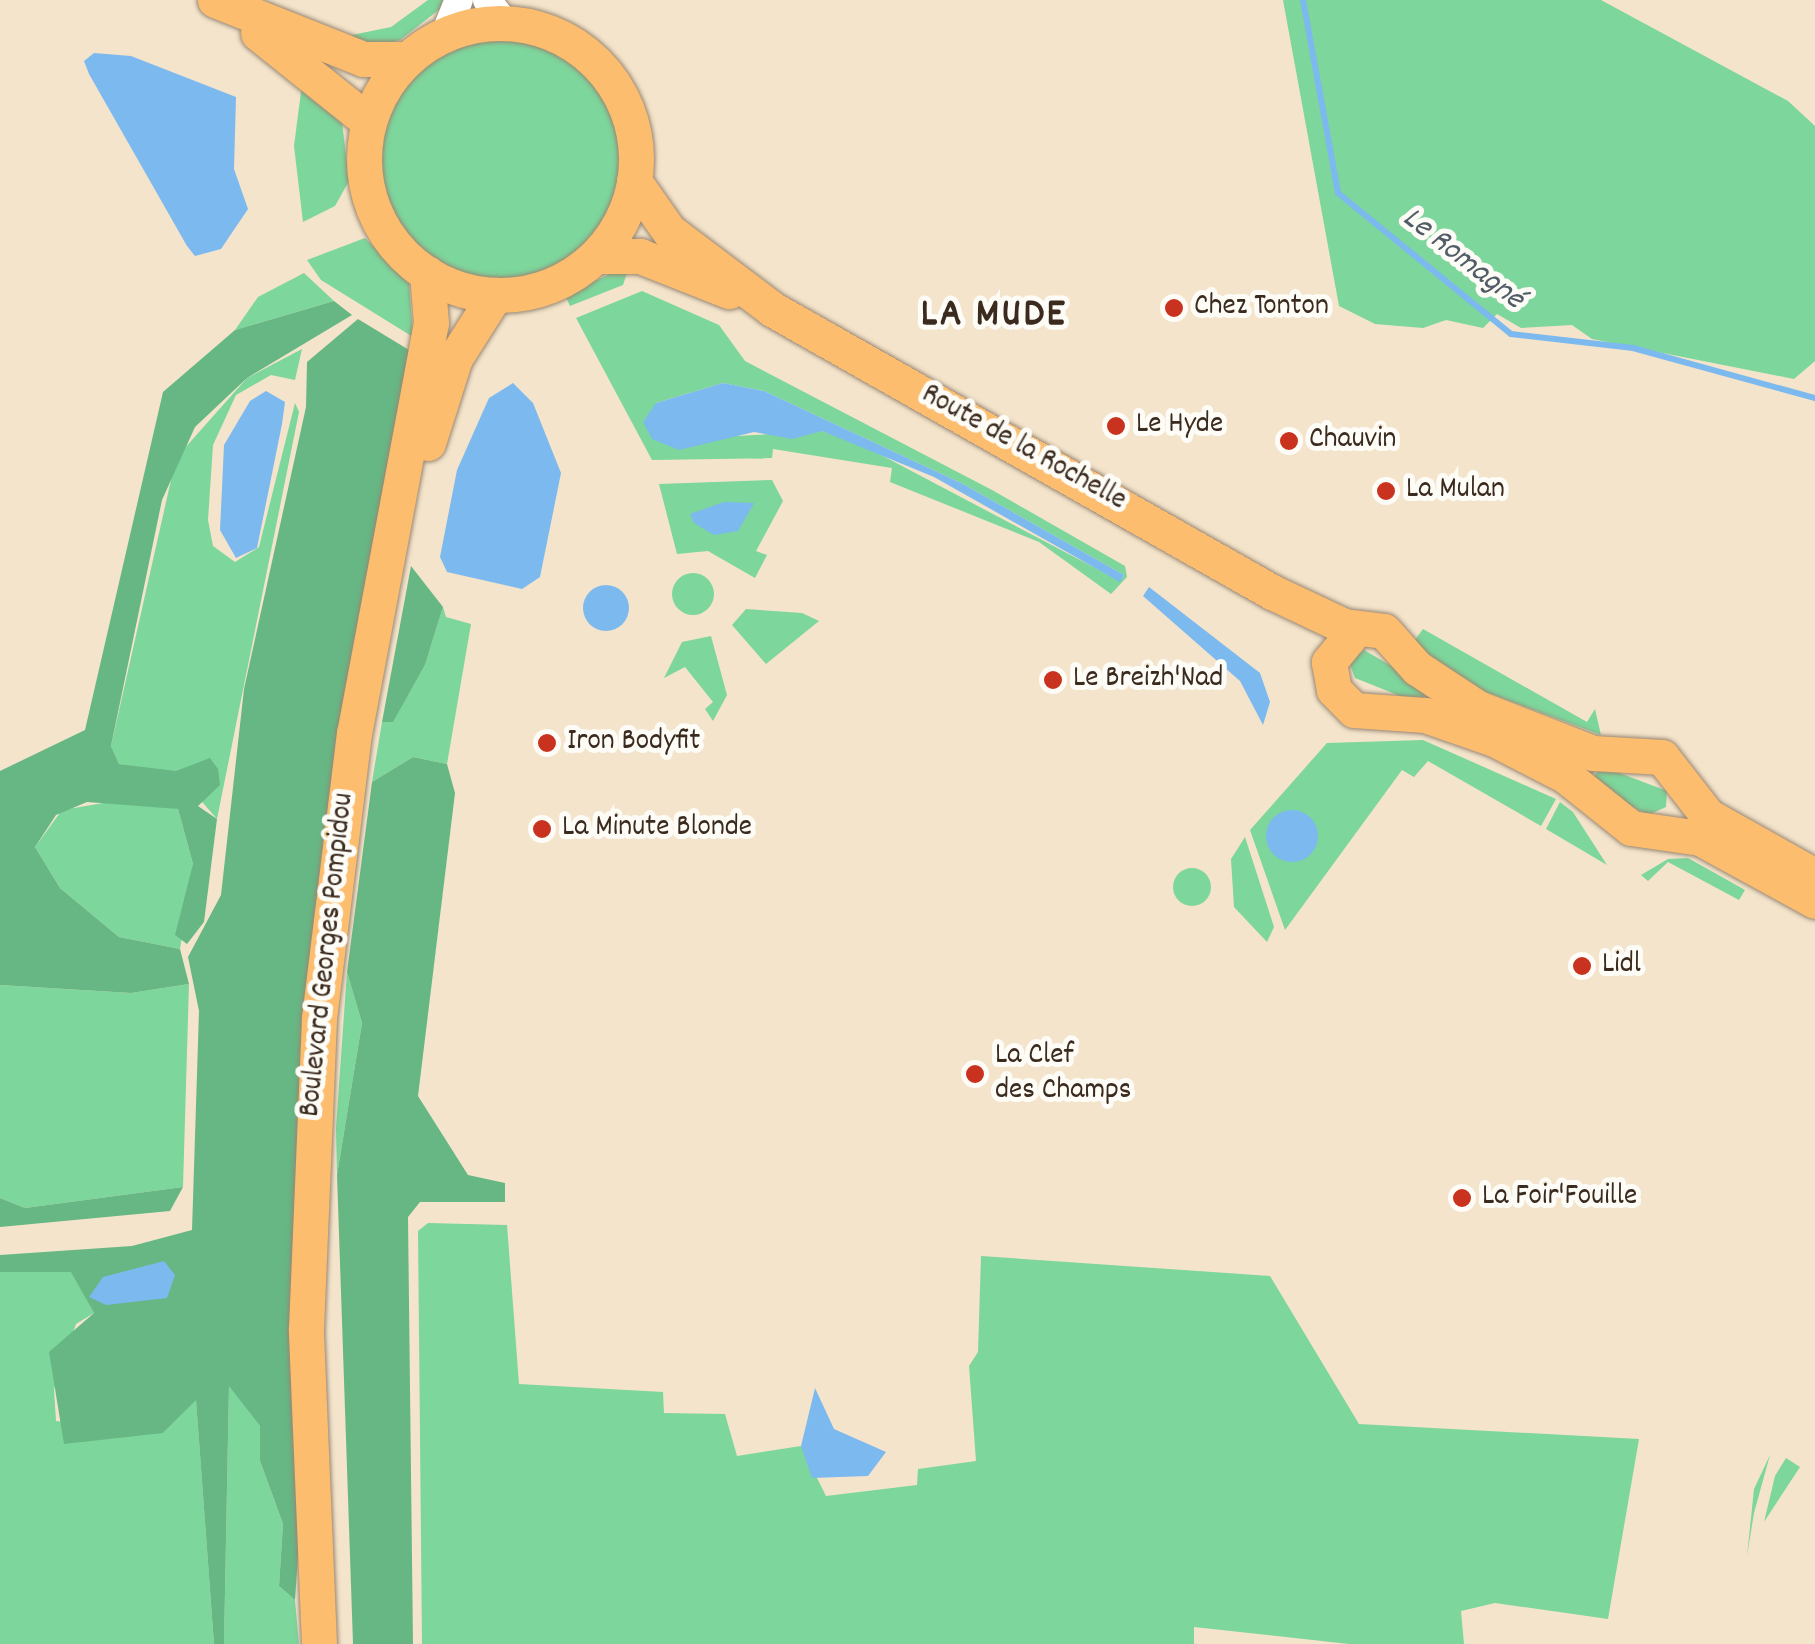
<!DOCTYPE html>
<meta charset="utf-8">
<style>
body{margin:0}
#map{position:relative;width:1815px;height:1644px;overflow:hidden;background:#f4e4cb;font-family:Dekko,sans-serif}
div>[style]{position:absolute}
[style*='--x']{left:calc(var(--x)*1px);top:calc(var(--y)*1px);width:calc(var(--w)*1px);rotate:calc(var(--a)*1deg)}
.green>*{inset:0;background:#7dd69c}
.round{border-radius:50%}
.forest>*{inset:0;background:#66b784}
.water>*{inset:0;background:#7cb9ef}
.stream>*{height:6px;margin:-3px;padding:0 3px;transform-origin:3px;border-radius:3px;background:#7cb9ef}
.roads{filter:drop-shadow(0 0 2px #988774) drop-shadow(0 0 2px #988774)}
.minor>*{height:28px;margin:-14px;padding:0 14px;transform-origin:14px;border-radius:14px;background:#fff}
.major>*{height:35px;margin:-17.5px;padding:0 17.5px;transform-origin:17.5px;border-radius:17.5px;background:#fcbd6f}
.major>.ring{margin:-17.5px;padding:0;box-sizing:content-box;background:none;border:35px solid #fcbd6f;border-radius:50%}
.dots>*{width:28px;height:28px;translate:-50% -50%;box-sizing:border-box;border:5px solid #fdfcf7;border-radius:50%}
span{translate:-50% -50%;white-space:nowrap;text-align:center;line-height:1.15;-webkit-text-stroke:10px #fdfcf7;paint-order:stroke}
.poi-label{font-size:30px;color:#3b2a1e}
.left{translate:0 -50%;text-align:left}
.street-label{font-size:30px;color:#3b2a1e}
.water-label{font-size:32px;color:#525c67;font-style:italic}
.district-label{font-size:40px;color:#3b2a1e;font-weight:700;letter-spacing:2.5px}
</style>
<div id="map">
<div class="green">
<i style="clip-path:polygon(428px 0,443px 0,440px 9px,400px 40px,376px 47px,347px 36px,391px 27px)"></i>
<i style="clip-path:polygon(1283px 0,1601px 0,1788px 101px,1815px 126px,1815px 361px,1794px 379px,1592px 339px,1572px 325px,1521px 328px,1497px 314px,1483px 328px,1446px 320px,1423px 328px,1375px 324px,1339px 306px)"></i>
<i class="round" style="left:378px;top:36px;width:244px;height:244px"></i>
<i style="clip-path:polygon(302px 84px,342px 122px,349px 181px,335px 206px,303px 222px,294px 146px)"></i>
<i style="clip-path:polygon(365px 238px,409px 282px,413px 337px,321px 280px,307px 260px)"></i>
<i style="clip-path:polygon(618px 270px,627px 273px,623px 285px,570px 306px,565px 295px)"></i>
<i style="clip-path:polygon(304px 273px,334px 301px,235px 330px,258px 297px)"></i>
<i style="clip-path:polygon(evenodd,642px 291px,719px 325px,745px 361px,992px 490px,1125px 566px,1127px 577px,1111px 594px,1039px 542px,890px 482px,892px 468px,773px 449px,772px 458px,652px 460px,576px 318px,642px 291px,723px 383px,764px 391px,963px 484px,1124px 575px,1120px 581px,866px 447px,822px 431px,737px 436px,656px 403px,723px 383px)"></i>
<i style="clip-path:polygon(302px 349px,295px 380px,271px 375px,236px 395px,213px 445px,208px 520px,213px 546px,235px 562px,259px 547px,295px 403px,299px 412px,217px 819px,176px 772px,119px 764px,111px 746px,176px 458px,247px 378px)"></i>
<i style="clip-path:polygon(772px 480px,783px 501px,756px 551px,767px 555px,755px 578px,708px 551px,677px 554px,659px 484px)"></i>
<i class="round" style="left:672px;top:573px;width:42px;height:42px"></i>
<i style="clip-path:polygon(443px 607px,446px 617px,471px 624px,447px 764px,413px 757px,372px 782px,382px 722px,393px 721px,425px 665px)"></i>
<i style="clip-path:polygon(746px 609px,802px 613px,819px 621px,766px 664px,732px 625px)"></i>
<i style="clip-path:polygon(1423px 629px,1587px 722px,1595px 709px,1601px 735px,1433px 672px,1414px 641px)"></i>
<i style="clip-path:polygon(711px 636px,727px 695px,713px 721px,705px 709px,713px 702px,685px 667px,664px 678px,682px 642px)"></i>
<i style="clip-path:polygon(1364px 650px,1429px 688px,1420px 704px,1355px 678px,1349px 662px)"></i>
<i style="clip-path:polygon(1423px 740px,1556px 799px,1541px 826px,1428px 761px,1414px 777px,1402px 770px,1285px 930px,1250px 830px,1327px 743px)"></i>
<i style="clip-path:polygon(1601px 766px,1667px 791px,1666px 807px,1648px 815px,1617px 799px,1592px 780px)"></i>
<i style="clip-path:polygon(127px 799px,178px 809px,193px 864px,180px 949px,119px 937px,60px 888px,35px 847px,62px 810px)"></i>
<i style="clip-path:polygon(1560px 802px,1573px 812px,1607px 865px,1546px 829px)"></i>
<i style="clip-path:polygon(1245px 837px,1274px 927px,1267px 942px,1234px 907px,1231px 859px)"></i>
<i style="clip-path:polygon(1688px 858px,1745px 890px,1739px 900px,1668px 862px,1648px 881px,1641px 875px,1668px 859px)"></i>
<i class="round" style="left:1173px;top:868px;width:38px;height:38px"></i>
<i style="clip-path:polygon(347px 972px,362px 1023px,337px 1175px,336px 1128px)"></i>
<i style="clip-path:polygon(189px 984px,183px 1187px,25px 1208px,0 1198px,0 985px,131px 993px)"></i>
<i style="clip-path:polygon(428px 1223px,507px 1225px,519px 1384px,663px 1392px,664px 1413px,725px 1414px,737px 1456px,801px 1446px,826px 1496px,917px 1485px,918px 1469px,976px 1461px,969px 1366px,978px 1352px,981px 1256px,1270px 1276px,1359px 1424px,1639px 1439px,1608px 1619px,1495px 1603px,1461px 1611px,1464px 1644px,1349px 1644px,1194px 1627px,1194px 1644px,422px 1644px,418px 1231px)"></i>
<i style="clip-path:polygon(72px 1271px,94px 1313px,76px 1324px,54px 1389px,56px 1421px,163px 1433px,196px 1399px,214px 1644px,0 1644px,0 1272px)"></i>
<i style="clip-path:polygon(229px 1384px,260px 1426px,260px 1461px,283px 1524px,279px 1586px,295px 1600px,299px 1644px,224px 1644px)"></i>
<i style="clip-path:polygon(1770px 1455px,1754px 1513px,1747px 1556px,1754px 1489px)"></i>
<i style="clip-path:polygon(1786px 1458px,1800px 1467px,1764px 1522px,1775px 1476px)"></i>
</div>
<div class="forest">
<i style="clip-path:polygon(334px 301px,352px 315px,247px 378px,195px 427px,162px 500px,111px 746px,119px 764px,176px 771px,210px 758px,218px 769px,220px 785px,198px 806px,217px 819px,204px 922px,187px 944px,175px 935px,193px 864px,178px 809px,87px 802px,56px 815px,35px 847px,60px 888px,119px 937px,180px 949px,189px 984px,131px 993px,0 985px,0 771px,85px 730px,163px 392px,235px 330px)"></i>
<i style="clip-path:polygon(358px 319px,409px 350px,365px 593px,295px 1600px,279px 1586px,283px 1524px,260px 1461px,260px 1426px,229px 1386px,224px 1644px,214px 1644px,196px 1400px,163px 1433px,64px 1444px,49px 1352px,94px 1313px,71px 1272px,0 1272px,0 1255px,132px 1246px,192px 1230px,199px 1011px,188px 957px,221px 895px,244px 689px,306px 407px,307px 362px)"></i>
<i style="clip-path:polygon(411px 566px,443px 607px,425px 665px,393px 722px,382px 722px)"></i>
<i style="clip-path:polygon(413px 757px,447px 764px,455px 793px,418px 1096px,468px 1175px,505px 1183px,505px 1202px,420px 1202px,408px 1217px,413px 1644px,353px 1644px,337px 1175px,362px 1023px,347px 972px,372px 782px)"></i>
<i style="clip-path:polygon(183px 1187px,170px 1211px,0 1227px,0 1198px,25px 1208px)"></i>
</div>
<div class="water">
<i style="clip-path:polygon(94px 53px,131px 56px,236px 97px,234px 169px,248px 209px,221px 249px,195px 256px,187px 246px,89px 74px,84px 61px)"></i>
<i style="clip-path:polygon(513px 383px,533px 403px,561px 473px,540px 577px,522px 589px,447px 572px,440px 557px,457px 470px,489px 398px)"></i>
<i style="clip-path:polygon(723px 383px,764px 391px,963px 484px,1124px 575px,1120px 582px,934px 477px,822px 431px,792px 439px,754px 432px,679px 450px,652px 439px,643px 422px,656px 403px)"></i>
<i style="clip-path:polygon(266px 391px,285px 402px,282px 424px,257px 548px,236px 558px,220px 530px,224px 445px,250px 401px)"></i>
<i style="clip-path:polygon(724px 502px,754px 503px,738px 531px,714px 535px,694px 523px,690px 514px)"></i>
<i class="round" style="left:583px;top:585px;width:46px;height:46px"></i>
<i style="clip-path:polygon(1149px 587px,1260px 673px,1270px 702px,1263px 725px,1240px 681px,1143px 596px)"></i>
<i class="round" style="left:1266px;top:810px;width:52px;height:52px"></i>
<i style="clip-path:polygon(164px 1261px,175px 1275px,167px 1298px,106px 1305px,89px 1297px,103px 1277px)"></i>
<i style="clip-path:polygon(815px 1388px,834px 1429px,886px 1452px,868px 1476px,812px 1478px,801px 1446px)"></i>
</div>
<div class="stream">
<i style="--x:1303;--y:0;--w:196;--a:79.7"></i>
<i style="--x:1338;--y:193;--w:223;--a:39.2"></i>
<i style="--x:1511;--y:334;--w:123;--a:6.5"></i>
<i style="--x:1633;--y:348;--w:189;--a:15.4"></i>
</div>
<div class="roads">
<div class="minor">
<i style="--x:487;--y:0;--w:29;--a:52"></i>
<i style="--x:445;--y:34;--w:37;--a:-68"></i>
</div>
<div class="major">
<i style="--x:215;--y:0;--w:159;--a:21.7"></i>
<i style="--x:363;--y:59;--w:44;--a:0"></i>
<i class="ring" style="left:364px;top:23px;width:237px;height:237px"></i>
<i style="--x:258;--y:33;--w:142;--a:38.7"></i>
<i style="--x:634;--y:181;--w:61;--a:55"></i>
<i style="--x:669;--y:231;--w:129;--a:37.1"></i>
<i style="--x:772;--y:309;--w:575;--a:29.51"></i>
<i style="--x:1272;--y:592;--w:80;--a:25.3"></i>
<i style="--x:1344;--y:626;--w:40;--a:7.1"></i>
<i style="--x:1384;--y:631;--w:50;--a:48.3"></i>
<i style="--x:1417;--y:668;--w:73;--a:33.3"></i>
<i style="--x:1478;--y:708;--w:123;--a:21.4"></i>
<i style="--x:1593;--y:753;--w:69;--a:3.3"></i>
<i style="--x:1662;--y:757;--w:75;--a:52.1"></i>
<i style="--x:1708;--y:816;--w:123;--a:29.3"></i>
<i style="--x:596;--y:256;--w:44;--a:0"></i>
<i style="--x:640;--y:256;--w:96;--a:21.5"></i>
<i style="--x:428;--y:443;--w:89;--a:-72.4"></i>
<i style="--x:455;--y:358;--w:75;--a:-57.6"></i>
<i style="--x:1356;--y:629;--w:43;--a:129.3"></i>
<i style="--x:1329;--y:662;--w:28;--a:80"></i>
<i style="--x:1334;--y:690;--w:28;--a:45"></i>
<i style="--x:1354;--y:710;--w:71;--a:4"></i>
<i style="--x:1425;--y:715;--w:73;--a:19.2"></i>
<i style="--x:1494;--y:739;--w:81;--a:27.2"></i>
<i style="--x:1566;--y:776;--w:83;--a:38.7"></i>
<i style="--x:1631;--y:828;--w:70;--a:8.2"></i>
<i style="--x:1700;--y:838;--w:131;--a:28.7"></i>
<i style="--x:319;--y:1644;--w:315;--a:-92.4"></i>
<i style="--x:306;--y:1329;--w:311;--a:-87.6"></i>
<i style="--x:319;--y:1018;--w:286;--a:-83"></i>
<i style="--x:354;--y:734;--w:418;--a:-79.4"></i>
<i style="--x:431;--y:323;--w:50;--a:-94.6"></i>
</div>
</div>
<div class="dots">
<i style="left:1174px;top:308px;background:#c8321e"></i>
<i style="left:1116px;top:426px;background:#c8321e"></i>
<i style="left:1289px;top:441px;background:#c8321e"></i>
<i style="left:1386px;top:491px;background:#c8321e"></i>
<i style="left:1053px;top:680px;background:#c8321e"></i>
<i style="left:547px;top:743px;background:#c8321e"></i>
<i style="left:542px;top:829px;background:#c8321e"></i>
<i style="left:1582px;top:966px;background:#c8321e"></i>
<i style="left:975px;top:1074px;background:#c8321e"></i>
<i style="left:1462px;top:1198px;background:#c8321e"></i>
</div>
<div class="poi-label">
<span class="left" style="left:1194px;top:308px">Chez Tonton</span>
<span class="left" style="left:1136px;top:426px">Le Hyde</span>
<span class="left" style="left:1309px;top:441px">Chauvin</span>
<span class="left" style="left:1406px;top:491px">La Mulan</span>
<span class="left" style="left:1073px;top:680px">Le Breizh'Nad</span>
<span class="left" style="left:567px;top:743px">Iron Bodyfit</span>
<span class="left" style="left:562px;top:829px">La Minute Blonde</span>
<span class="left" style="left:1602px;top:966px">Lidl</span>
<span class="left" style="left:995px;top:1074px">La Clef<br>des Champs</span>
<span class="left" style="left:1482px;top:1198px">La Foir'Fouille</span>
</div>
<div class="street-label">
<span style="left:1023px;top:449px;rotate:29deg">Route de la Rochelle</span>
<span style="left:329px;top:955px;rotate:-84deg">Boulevard Georges Pompidou</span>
</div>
<div class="water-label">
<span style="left:1462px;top:260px;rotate:38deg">Le Romagné</span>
</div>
<div class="district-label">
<span style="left:994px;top:317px">LA MUDE</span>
</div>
</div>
